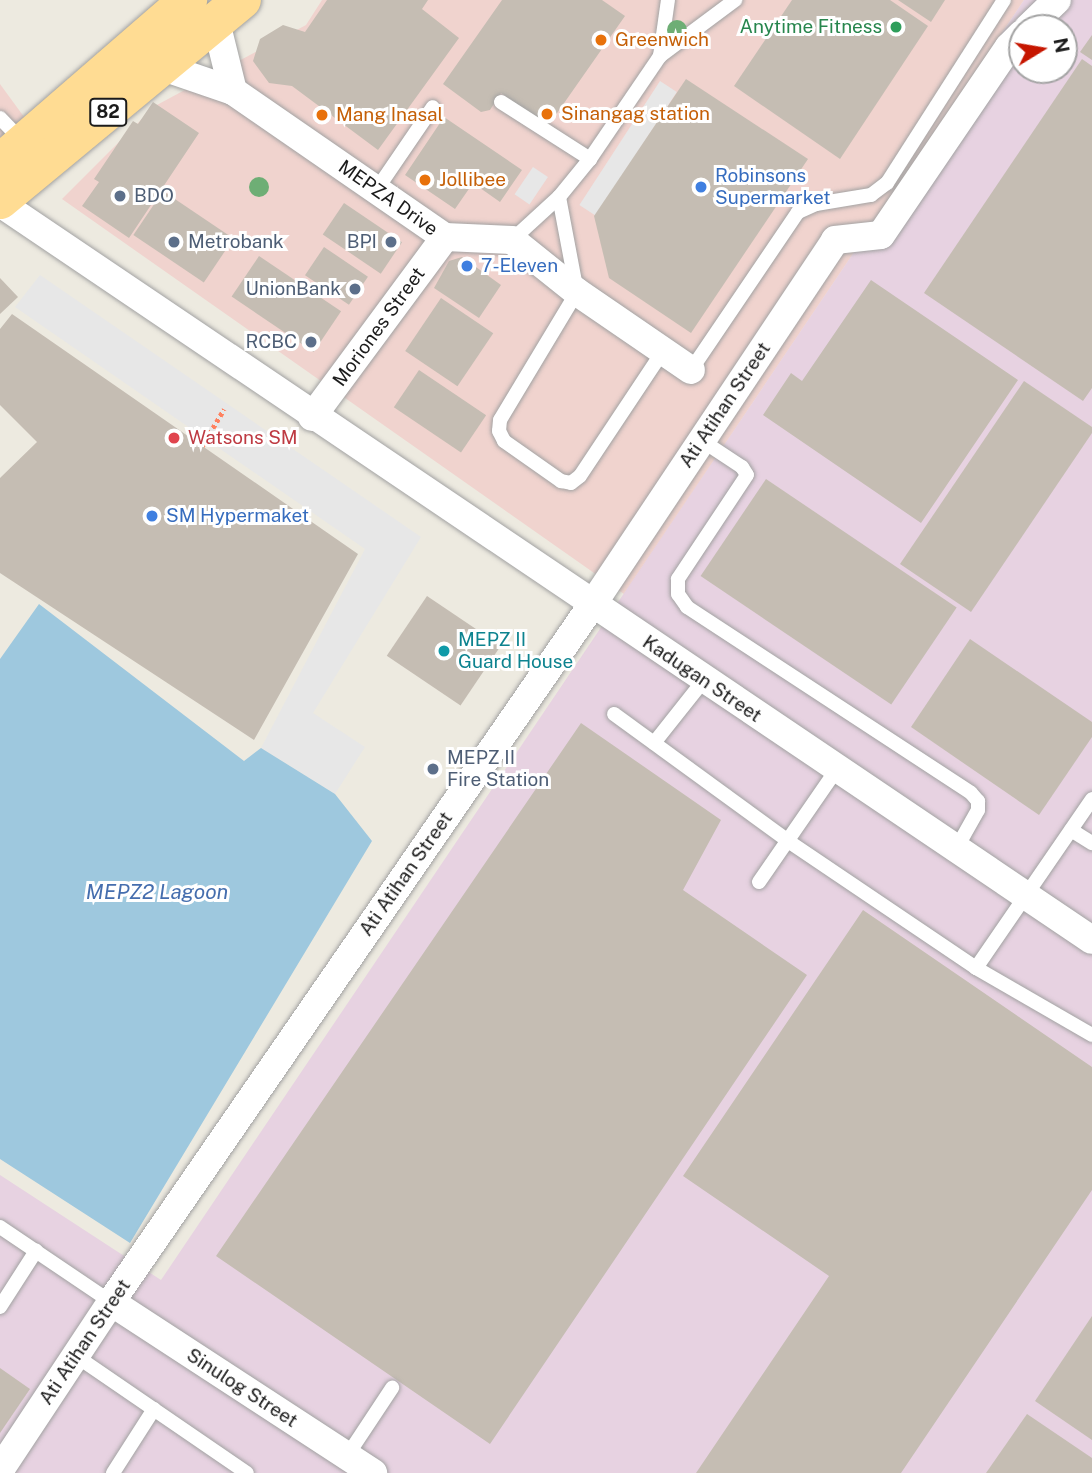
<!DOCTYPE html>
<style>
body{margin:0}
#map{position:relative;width:1092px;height:1473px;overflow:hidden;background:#edeae0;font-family:"Public Sans",sans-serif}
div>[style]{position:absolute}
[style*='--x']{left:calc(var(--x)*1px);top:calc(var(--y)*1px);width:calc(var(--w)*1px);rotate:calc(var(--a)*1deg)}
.commercial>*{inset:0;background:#f0d3ce}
.industrial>*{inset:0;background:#e7d2e1}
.parking>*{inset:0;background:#e7e7e7;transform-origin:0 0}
.water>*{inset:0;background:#9ec8de}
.building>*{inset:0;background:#c5bdb3;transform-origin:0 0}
.path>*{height:4.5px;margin-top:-2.25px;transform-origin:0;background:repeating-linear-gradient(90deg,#ff815f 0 3.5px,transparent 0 7px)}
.roads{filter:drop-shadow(0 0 2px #a2a2a2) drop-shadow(0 0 2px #a2a2a2)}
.lane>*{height:14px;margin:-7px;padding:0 7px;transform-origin:7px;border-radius:7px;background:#fff}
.street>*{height:28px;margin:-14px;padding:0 14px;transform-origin:14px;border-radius:14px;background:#fff}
.primary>*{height:38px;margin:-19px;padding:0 19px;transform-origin:19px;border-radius:19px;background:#ffdc93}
.trees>*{width:20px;height:20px;margin:-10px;border-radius:50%;background:#6eae75}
.dots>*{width:19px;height:19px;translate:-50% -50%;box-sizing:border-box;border:4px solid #fff;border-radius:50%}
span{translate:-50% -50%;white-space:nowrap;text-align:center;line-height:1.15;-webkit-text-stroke:6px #fff;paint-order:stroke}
.shield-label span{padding:2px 5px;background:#fff;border:2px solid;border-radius:5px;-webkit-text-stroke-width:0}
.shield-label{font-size:18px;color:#1b1b1b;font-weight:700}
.leisure-label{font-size:19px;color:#27864d}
.right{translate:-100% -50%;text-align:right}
.food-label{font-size:19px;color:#c56008}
.left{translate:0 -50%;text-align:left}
.shop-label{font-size:19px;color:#366cbe}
.service-label{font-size:19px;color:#4e5e75}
.street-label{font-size:19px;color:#1b1b1b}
.health-label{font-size:19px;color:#be3a42}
.culture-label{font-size:19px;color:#0d838f}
.water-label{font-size:21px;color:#456eae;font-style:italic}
.north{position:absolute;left:1008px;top:14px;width:70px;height:70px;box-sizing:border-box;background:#fff;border:2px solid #a4a4a4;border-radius:50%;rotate:79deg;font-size:19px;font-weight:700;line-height:28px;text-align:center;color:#1b1b1b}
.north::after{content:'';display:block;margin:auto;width:24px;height:32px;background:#c61600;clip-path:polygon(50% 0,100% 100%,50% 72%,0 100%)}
</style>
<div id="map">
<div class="commercial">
<i style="clip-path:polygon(322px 0,1024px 0,624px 594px,62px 199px,155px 106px,306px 25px)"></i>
<i style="clip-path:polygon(0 84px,27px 121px,0 143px)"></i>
</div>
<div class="industrial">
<i style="clip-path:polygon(evenodd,1024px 0,1092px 0,1092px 1473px,0 1473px,0 1175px,161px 1280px,1024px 0,1022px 28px,1064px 28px,1064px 70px,1022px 70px,1022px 28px)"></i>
</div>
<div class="parking">
<i style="left:660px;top:81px;width:20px;height:148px;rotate:33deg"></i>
<i style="left:533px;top:167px;width:18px;height:33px;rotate:34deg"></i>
<i style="clip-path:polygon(40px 275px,421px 537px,313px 713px,365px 747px,335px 794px,261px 748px,365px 549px,15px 307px)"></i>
</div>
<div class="water">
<i style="clip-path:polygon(39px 604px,244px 761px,261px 748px,335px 794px,372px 841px,130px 1243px,0 1159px,0 659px)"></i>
</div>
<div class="building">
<i style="clip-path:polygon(327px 0,428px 0,422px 9px,459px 38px,378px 150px,292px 86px,269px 83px,253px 61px,260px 39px,283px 25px,305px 32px)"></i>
<i style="clip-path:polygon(502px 0,602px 0,625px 16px,548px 126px,501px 93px,490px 110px,481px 112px,443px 84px)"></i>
<i style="clip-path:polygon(792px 0,890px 0,928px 26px,840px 159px,734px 86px)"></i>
<i style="clip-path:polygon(898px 0,945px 0,931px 22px)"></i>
<i style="clip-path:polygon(1092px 35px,1092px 60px,1080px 52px)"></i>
<i style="clip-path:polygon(1082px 59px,1092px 66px,1092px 388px,1083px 401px,924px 293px)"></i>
<i style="clip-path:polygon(686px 79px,808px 159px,691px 333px,609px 278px,594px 216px)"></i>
<i style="clip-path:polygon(153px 102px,199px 133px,129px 238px,82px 206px,99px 182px,94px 179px,133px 121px,138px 124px)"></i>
<i style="clip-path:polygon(444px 117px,522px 170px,500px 202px,473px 183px,455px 209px,405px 175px)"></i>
<i style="left:163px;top:191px;width:85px;height:53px;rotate:34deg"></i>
<i style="left:344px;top:203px;width:70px;height:38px;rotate:34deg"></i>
<i style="left:324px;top:247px;width:53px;height:34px;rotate:34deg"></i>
<i style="left:259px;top:256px;width:99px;height:49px;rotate:34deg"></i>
<i style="clip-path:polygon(462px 257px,501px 285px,479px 318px,434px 288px,449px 261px)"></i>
<i style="clip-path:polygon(0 278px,18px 297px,0 314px)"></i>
<i style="clip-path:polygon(871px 280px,1018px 380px,921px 523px,763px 415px,791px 373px,802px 381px)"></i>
<i style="left:441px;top:298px;width:63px;height:64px;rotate:34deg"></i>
<i style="clip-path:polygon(12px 314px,358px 554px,254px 740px,0 573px,0 478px,37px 442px,0 405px,0 329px)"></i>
<i style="left:419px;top:370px;width:81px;height:45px;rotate:34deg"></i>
<i style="clip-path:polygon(1024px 381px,1092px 427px,1092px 433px,971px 612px,900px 564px)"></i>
<i style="left:766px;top:479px;width:230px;height:117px;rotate:34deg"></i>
<i style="left:427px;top:596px;width:89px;height:72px;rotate:34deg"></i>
<i style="clip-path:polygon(970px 639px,1092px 722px,1092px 737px,1039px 815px,911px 727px)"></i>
<i style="clip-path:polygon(581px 723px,721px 820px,683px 890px,807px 975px,490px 1444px,216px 1256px)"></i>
<i style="clip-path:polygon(863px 910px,1092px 1067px,1092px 1190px,901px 1473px,696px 1473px,829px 1276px,683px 1176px)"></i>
<i style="clip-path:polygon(1092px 1316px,1092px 1440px,1035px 1401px)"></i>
<i style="clip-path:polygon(0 1368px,30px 1389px,0 1433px)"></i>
<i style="clip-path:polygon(1027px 1414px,1092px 1458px,1092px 1473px,986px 1473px)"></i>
</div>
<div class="path">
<i style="--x:202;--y:446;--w:43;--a:-59.3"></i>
</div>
<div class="roads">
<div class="lane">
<i style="--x:660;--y:56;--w:57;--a:-81.9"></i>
<i style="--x:501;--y:102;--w:106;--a:32.6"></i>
<i style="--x:0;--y:118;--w:33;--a:46"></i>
<i style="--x:377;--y:189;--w:99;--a:-55.7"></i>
<i style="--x:559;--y:197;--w:97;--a:79.3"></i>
<i style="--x:577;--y:292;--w:149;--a:121"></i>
<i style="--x:500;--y:420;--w:11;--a:95"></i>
<i style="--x:499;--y:431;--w:11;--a:63"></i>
<i style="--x:504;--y:441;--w:70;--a:35.1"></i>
<i style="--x:561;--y:481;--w:10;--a:11"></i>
<i style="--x:571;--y:483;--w:11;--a:-38"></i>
<i style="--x:580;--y:476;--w:150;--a:-56.4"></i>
<i style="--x:512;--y:240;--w:64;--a:-42.5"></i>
<i style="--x:559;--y:197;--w:49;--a:-50.8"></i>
<i style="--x:590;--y:159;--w:125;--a:-55.8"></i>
<i style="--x:660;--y:56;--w:94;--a:-36.7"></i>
<i style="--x:691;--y:370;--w:191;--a:-55.9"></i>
<i style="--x:798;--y:212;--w:20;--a:-24"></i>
<i style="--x:816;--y:204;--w:56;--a:-9.3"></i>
<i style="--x:871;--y:195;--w:20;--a:-37"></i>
<i style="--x:887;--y:183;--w:217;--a:-57.4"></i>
<i style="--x:701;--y:440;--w:49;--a:33.4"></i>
<i style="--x:742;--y:467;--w:9;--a:58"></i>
<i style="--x:747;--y:475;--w:125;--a:123.6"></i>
<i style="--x:678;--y:579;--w:15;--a:90"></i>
<i style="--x:678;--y:594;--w:16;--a:55"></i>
<i style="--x:687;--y:607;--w:339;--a:33.2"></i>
<i style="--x:971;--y:793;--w:11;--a:49"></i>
<i style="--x:978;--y:801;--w:9;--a:90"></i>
<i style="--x:978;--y:810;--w:45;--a:119.4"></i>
<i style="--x:614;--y:714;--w:215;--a:36.1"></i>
<i style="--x:788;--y:841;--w:227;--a:34"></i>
<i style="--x:976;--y:968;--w:134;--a:30"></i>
<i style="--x:654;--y:743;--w:80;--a:-51.6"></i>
<i style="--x:1071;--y:830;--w:25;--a:32"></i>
<i style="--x:759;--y:882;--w:137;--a:-55.4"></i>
<i style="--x:976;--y:968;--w:205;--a:-55.5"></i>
<i style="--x:0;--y:1227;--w:134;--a:34"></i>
<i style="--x:0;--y:1307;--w:67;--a:-57.3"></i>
<i style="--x:76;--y:1356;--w:207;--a:34.4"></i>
<i style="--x:347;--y:1456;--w:82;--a:-56.5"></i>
<i style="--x:113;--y:1473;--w:76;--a:-57.4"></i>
</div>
<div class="street">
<i style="--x:216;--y:22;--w:71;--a:76.2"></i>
<i style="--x:1028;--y:28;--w:40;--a:-44"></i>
<i style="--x:163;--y:67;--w:74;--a:18.9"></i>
<i style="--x:233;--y:91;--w:257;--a:34.6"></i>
<i style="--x:445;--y:237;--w:67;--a:2.6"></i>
<i style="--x:512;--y:240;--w:83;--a:38.7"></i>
<i style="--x:577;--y:292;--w:138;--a:34.4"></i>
<i style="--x:0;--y:203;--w:1317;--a:34.02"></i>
<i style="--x:312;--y:417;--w:224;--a:-53.5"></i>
<i style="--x:111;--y:1302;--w:313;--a:33.1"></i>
<i style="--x:0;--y:1470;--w:201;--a:-56.5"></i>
<i style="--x:111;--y:1302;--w:847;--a:-55.39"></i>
<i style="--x:592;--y:605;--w:438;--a:-56.3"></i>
<i style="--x:835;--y:240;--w:46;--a:-6.2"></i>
<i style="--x:881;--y:235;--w:227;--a:-55.8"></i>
<i style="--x:1009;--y:47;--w:18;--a:-45"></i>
</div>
<div class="primary">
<i style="--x:0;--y:163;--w:249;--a:-40.9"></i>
<i style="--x:0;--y:200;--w:314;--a:-39.6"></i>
</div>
</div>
<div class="trees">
<i style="left:677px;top:30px"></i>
<i style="left:259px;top:187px"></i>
</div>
<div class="dots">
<i style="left:896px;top:27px;background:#2e9e5b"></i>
<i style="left:601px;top:40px;background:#e8710a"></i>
<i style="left:547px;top:114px;background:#e8710a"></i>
<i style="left:322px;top:115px;background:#e8710a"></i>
<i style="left:425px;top:180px;background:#e8710a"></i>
<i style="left:701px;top:187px;background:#3f7fe0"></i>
<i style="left:120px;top:196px;background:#5c6f8a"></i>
<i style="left:174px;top:242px;background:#5c6f8a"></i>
<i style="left:391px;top:242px;background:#5c6f8a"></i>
<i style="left:467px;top:266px;background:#3f7fe0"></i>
<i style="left:355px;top:289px;background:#5c6f8a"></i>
<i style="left:311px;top:342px;background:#5c6f8a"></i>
<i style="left:174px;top:438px;background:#e0444e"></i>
<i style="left:152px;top:516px;background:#3f7fe0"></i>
<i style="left:444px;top:651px;background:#0f9aa8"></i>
<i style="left:433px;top:769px;background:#5c6f8a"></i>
</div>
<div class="shield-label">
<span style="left:108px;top:112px">82</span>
</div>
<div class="leisure-label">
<span class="right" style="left:882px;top:27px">Anytime Fitness</span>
</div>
<div class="food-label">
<span class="left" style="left:615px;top:40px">Greenwich</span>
<span class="left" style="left:561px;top:114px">Sinangag station</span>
<span class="left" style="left:336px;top:115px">Mang Inasal</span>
<span class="left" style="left:439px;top:180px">Jollibee</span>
</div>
<div class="shop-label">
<span class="left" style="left:715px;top:187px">Robinsons<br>Supermarket</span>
<span class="left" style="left:481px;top:266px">7-Eleven</span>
<span class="left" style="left:166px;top:516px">SM Hypermaket</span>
</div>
<div class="service-label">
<span class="left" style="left:134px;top:196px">BDO</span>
<span class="left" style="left:188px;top:242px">Metrobank</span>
<span class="right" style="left:377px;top:242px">BPI</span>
<span class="right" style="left:341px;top:289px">UnionBank</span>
<span class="right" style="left:297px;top:342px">RCBC</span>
<span class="left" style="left:447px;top:769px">MEPZ II<br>Fire Station</span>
</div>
<div class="street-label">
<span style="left:388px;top:198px;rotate:35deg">MEPZA Drive</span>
<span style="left:379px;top:327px;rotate:-54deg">Moriones Street</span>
<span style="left:725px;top:405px;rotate:-56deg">Ati Atihan Street</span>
<span style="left:702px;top:679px;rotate:34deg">Kadugan Street</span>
<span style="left:406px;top:874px;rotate:-55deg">Ati Atihan Street</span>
<span style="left:85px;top:1342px;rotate:-56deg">Ati Atihan Street</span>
<span style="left:242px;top:1388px;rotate:33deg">Sinulog Street</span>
</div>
<div class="health-label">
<span class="left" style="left:188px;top:438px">Watsons SM</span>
</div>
<div class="culture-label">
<span class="left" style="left:458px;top:651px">MEPZ II<br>Guard House</span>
</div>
<div class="water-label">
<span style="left:157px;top:892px">MEPZ2 Lagoon</span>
</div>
<div class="north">N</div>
</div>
